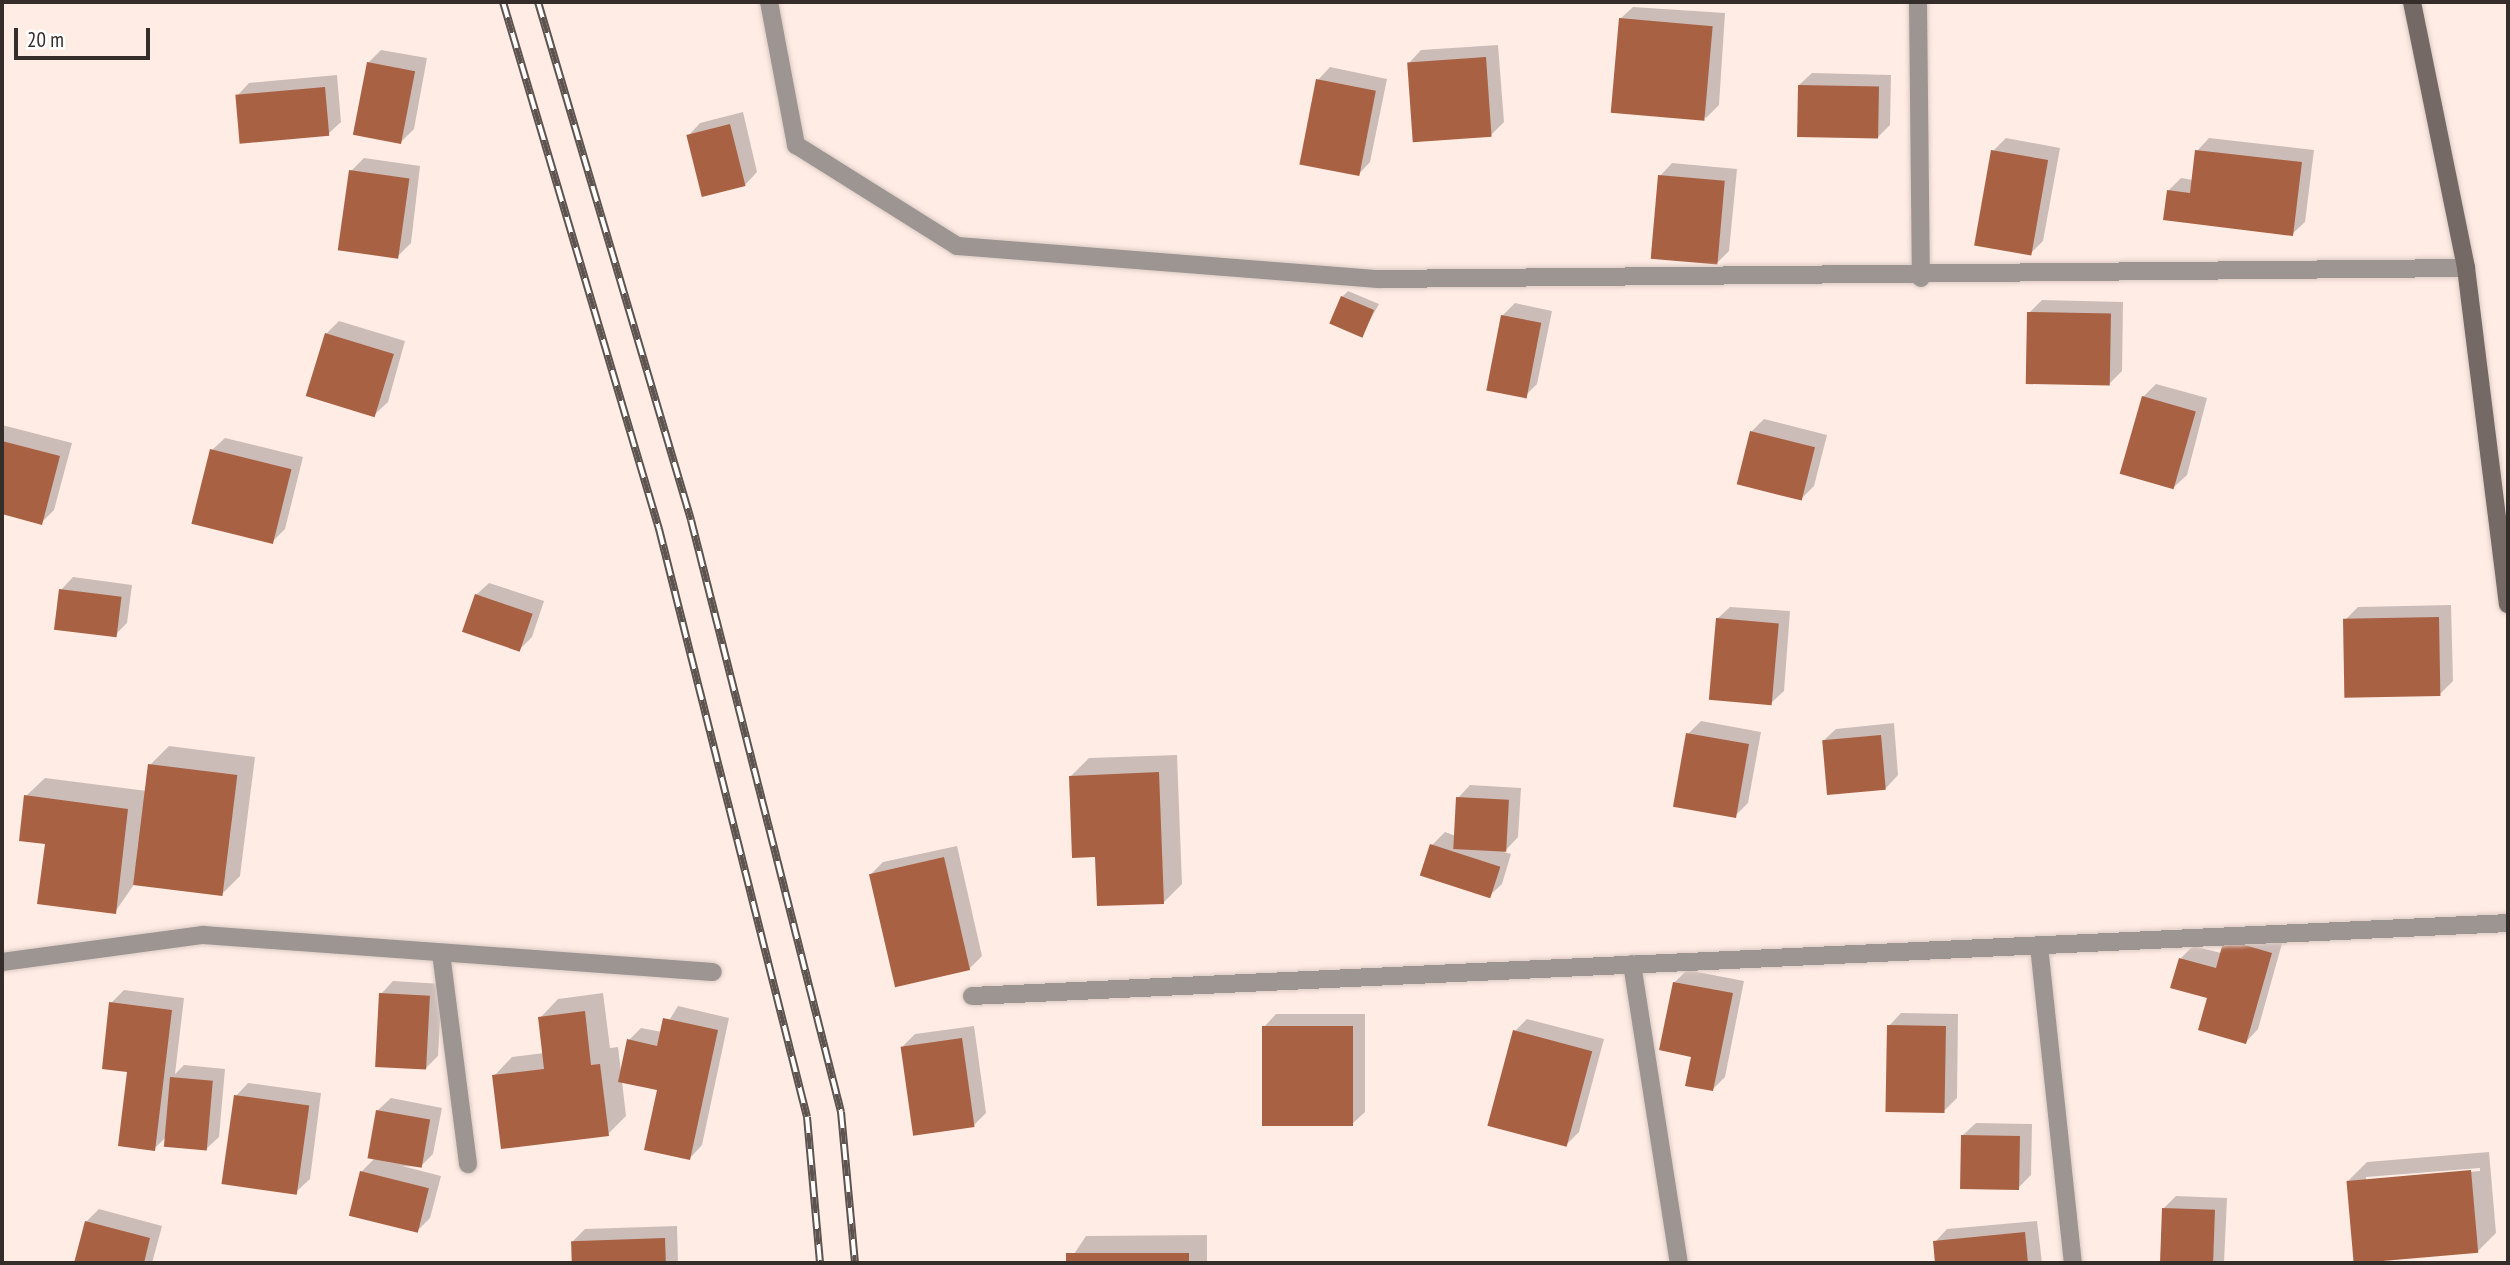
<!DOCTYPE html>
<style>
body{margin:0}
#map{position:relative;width:2510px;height:1265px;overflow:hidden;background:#ffece5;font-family:"PT Sans Narrow",sans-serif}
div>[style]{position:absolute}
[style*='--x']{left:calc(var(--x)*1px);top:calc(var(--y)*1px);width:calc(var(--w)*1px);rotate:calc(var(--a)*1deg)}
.shadow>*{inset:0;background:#0003}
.building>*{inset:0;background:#a96143;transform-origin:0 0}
.roads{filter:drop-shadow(0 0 2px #dacac3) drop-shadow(0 0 2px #dacac3)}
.street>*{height:18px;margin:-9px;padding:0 9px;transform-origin:9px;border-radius:9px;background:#9c9592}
.secondary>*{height:18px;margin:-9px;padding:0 9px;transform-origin:9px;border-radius:9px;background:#746965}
.rail>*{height:8px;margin-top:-4px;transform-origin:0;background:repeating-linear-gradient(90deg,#fff 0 16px,#5d5450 0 32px);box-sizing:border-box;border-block:2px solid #5d5450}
span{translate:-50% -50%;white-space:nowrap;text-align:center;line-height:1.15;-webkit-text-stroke:7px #fff;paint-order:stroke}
.frame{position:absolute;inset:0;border:4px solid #342d2a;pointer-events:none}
.scale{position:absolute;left:14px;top:28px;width:136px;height:32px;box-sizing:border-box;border:4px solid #342d2a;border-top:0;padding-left:9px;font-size:21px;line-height:24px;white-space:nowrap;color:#342d2a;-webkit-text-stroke:5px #fff;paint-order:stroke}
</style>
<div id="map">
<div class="shadow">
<i style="clip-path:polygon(1633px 7px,1725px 13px,1719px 105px,1706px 118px,1620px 19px)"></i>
<i style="clip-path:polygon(1498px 45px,1504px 122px,1491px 135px,1409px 63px,1421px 50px)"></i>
<i style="clip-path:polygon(381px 50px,427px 58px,414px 129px,401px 142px,368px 63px)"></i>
<i style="clip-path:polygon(1330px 67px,1387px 79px,1370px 162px,1358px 175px,1318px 80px)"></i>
<i style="clip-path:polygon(1812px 73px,1891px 75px,1890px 125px,1877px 138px,1799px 85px)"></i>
<i style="clip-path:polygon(337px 75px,341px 122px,328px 134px,237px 96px,249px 83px)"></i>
<i style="clip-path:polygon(743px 112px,757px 172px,745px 185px,688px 136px,700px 123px)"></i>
<i style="clip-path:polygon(2006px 138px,2060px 148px,2043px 241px,2030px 254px,1993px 151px)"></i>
<i style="clip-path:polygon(2209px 138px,2314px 150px,2305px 222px,2292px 234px,2168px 191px,2181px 178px,2193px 180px,2197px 151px)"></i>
<i style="clip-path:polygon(364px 158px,420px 166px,411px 243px,398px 256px,351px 171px)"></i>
<i style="clip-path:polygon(1672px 163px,1737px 169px,1729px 251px,1716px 264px,1660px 176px)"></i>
<i style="clip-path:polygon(1348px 291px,1379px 304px,1362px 335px,1342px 297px)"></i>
<i style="clip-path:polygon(2042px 300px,2123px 302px,2122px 371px,2109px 384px,2029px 313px)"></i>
<i style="clip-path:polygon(1515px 303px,1552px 311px,1537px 384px,1524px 397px,1502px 316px)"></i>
<i style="clip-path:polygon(339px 321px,405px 341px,388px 402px,375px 414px,326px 334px)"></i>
<i style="clip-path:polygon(2156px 384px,2207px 398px,2187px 475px,2174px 487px,2143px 397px)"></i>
<i style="clip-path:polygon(1764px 419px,1827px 435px,1814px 486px,1801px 499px,1751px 432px)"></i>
<i style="clip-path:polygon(2px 425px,72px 443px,54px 510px,41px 523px,2px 512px)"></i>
<i style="clip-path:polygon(225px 438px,303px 457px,285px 529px,272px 542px,212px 450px)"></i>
<i style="clip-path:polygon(73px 577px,132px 585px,127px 623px,114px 636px,61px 590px)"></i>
<i style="clip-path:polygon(489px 583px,544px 601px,532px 637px,520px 649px,476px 595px)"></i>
<i style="clip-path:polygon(2451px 605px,2453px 681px,2440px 694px,2345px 620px,2358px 607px)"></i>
<i style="clip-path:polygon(1730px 607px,1790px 611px,1784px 691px,1771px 703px,1717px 619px)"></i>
<i style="clip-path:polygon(1701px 721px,1761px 732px,1748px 803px,1735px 816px,1688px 734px)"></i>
<i style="clip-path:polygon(1894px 723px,1898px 775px,1886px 788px,1823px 741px,1836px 729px)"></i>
<i style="clip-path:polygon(169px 746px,255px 757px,240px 876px,222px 894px,135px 883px,115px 912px,47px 842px,26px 796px,45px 778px,147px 791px,150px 765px)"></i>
<i style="clip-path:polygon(1177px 755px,1182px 884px,1164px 902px,1097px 855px,1071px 776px,1089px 758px)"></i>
<i style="clip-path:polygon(1470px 785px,1521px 788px,1518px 837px,1504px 852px,1511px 854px,1502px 884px,1489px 896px,1422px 874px,1432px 845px,1445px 832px,1456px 836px,1458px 798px)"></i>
<i style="clip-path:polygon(957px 846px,982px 956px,969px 969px,871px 874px,883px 862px)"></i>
<i style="clip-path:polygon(2225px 940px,2283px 940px,2258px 1029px,2246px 1042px,2181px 958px,2193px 946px,2221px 953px)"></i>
<i style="clip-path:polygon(1687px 970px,1744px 981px,1725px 1077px,1713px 1089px,1693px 1055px,1674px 983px)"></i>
<i style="clip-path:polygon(393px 981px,442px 984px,438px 1056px,425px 1069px,381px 994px)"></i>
<i style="clip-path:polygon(124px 990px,184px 998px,175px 1074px,184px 1065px,225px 1069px,219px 1137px,206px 1149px,166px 1137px,154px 1149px,111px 1003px)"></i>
<i style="clip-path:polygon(603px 993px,610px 1048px,618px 1047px,621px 1072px,629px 1040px,641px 1028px,662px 1032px,678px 1006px,729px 1018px,702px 1145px,690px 1158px,660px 1088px,622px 1081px,626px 1116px,608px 1134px,494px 1076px,512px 1057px,544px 1053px,540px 1018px,558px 999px)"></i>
<i style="clip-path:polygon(1901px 1013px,1958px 1014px,1957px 1098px,1944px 1111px,1889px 1026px)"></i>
<i style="clip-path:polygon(1276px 1014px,1365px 1014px,1365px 1112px,1352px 1124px,1264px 1027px)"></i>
<i style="clip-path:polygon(1527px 1019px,1604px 1039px,1579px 1132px,1567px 1144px,1515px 1031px)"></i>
<i style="clip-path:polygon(974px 1026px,986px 1113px,973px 1126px,903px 1046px,915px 1034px)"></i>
<i style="clip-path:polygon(248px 1083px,321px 1093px,310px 1179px,297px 1191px,236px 1096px)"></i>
<i style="clip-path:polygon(391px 1098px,442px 1108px,433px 1154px,420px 1167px,402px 1166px,441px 1176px,430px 1218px,417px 1231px,361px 1172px,375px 1158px,378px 1110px)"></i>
<i style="clip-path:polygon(1976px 1123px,2032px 1124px,2031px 1175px,2018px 1188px,1963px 1135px)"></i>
<i style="clip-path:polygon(evenodd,2489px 1152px,2496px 1233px,2477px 1252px,2348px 1181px,2367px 1162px,2489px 1152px,2480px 1168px,2480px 1171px,2366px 1180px,2366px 1177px,2480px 1168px)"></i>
<i style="clip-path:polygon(2176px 1196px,2227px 1198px,2224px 1263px,2160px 1263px,2163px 1209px)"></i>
<i style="clip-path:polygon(99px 1209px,162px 1226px,152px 1263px,75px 1263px,86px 1222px)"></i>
<i style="clip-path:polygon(2037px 1221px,2042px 1263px,1937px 1263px,1935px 1242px,1947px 1229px)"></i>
<i style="clip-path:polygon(677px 1226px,678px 1263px,573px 1263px,573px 1241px,585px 1229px)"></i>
<i style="clip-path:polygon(1207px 1235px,1207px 1263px,1068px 1263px,1086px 1236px)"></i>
</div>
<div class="building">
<i style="left:1619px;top:18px;width:94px;height:95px;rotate:5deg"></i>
<i style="left:1486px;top:57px;width:80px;height:79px;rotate:86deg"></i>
<i style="left:367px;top:62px;width:49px;height:74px;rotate:11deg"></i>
<i style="left:1316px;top:79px;width:61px;height:87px;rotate:11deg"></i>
<i style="left:1798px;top:85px;width:81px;height:52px;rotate:1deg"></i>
<i style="left:325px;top:87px;width:49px;height:90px;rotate:85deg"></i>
<i style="left:730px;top:124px;width:64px;height:45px;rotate:76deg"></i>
<i style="left:1991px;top:150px;width:58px;height:97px;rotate:10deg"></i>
<i style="clip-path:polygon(2195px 150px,2302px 162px,2293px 236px,2163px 220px,2167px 190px,2190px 193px)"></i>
<i style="left:349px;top:170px;width:61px;height:81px;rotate:8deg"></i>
<i style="left:1658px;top:175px;width:67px;height:84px;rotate:5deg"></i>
<i style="left:1341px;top:296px;width:36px;height:30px;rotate:23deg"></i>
<i style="left:2027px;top:312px;width:84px;height:72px;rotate:1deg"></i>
<i style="left:1501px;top:315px;width:41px;height:77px;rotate:11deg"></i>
<i style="left:325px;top:333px;width:72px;height:66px;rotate:17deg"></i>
<i style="left:2142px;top:396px;width:56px;height:81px;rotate:16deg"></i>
<i style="left:1750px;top:431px;width:67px;height:55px;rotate:14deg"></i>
<i style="clip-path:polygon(2px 441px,60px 456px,42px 525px,2px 514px)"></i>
<i style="left:210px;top:449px;width:84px;height:77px;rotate:14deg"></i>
<i style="left:59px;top:589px;width:63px;height:41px;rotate:7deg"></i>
<i style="left:475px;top:594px;width:61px;height:40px;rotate:19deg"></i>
<i style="left:2439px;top:617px;width:79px;height:96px;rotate:89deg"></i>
<i style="left:1716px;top:618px;width:63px;height:82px;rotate:5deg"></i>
<i style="left:1686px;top:733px;width:64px;height:75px;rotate:10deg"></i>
<i style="left:1881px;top:735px;width:55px;height:59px;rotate:85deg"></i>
<i style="left:148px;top:764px;width:90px;height:122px;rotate:7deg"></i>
<i style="clip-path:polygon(1159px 772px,1164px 904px,1097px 906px,1095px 857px,1072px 858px,1069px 776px)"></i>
<i style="clip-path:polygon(24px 795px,128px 809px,116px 914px,37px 904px,45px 844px,19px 841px)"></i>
<i style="left:1456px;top:797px;width:53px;height:52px;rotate:3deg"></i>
<i style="left:1430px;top:844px;width:74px;height:33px;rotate:18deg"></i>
<i style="left:944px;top:857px;width:116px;height:77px;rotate:77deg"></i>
<i style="clip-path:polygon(2224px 939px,2272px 953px,2246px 1044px,2198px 1030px,2207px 998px,2170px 988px,2179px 958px,2216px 968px)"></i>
<i style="clip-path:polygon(1673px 982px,1733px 993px,1713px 1091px,1685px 1086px,1691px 1057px,1659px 1050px)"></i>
<i style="left:379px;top:993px;width:51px;height:74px;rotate:3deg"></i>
<i style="clip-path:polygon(109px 1002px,172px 1010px,155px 1151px,118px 1146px,127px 1072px,102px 1069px)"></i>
<i style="clip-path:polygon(585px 1011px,591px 1065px,600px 1064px,609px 1136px,501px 1149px,492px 1075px,544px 1069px,538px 1017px)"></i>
<i style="clip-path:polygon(663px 1018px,718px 1030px,690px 1160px,644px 1150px,657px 1090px,618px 1082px,627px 1039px,657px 1046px)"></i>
<i style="left:1887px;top:1025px;width:59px;height:87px;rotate:1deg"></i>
<i style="left:1262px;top:1026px;width:91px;height:100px"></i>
<i style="left:1513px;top:1030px;width:82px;height:99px;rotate:15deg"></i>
<i style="left:962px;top:1038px;width:90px;height:62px;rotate:82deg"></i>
<i style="left:170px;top:1077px;width:43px;height:70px;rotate:5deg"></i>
<i style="left:234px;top:1095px;width:76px;height:90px;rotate:8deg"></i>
<i style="left:376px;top:1110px;width:55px;height:49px;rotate:10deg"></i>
<i style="left:1961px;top:1135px;width:59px;height:54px;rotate:1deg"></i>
<i style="left:2471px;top:1170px;width:83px;height:125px;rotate:85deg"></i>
<i style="left:360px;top:1171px;width:71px;height:46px;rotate:14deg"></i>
<i style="left:2162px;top:1208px;width:53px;height:55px;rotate:2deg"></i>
<i style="clip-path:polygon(85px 1221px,150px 1238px,144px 1263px,74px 1263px)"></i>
<i style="clip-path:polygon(2025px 1232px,2028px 1263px,1935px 1263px,1933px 1241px)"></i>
<i style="left:665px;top:1238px;width:25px;height:94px;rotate:88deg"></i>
<i style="left:1189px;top:1253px;width:10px;height:123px;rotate:90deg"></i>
</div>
<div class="roads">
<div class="street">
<i style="--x:769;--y:2;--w:146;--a:79.3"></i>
<i style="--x:796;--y:145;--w:190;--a:32.1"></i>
<i style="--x:957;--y:246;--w:423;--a:4.5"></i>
<i style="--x:1379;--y:279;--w:1087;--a:-0.58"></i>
<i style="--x:1918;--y:2;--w:276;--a:89.4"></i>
<i style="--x:2039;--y:946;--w:319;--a:83.9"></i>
<i style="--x:441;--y:953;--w:213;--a:82.7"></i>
<i style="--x:2;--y:962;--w:203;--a:-7.7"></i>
<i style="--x:203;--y:935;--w:511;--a:4.15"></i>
<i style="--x:1632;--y:964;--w:303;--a:81.1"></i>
<i style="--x:972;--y:996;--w:1538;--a:-2.72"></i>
</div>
<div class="secondary">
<i style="--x:2412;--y:2;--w:271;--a:78.5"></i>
<i style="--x:2466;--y:268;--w:339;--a:82.9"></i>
</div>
</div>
<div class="rail">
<i style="--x:503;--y:2;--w:550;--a:73.51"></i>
<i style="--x:659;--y:529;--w:606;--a:75.87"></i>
<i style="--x:807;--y:1117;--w:147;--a:84.9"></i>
<i style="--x:538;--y:2;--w:540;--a:73.54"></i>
<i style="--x:691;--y:520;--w:611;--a:75.78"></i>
<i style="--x:841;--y:1112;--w:152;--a:84.7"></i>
</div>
<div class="frame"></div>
<div class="scale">20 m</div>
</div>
